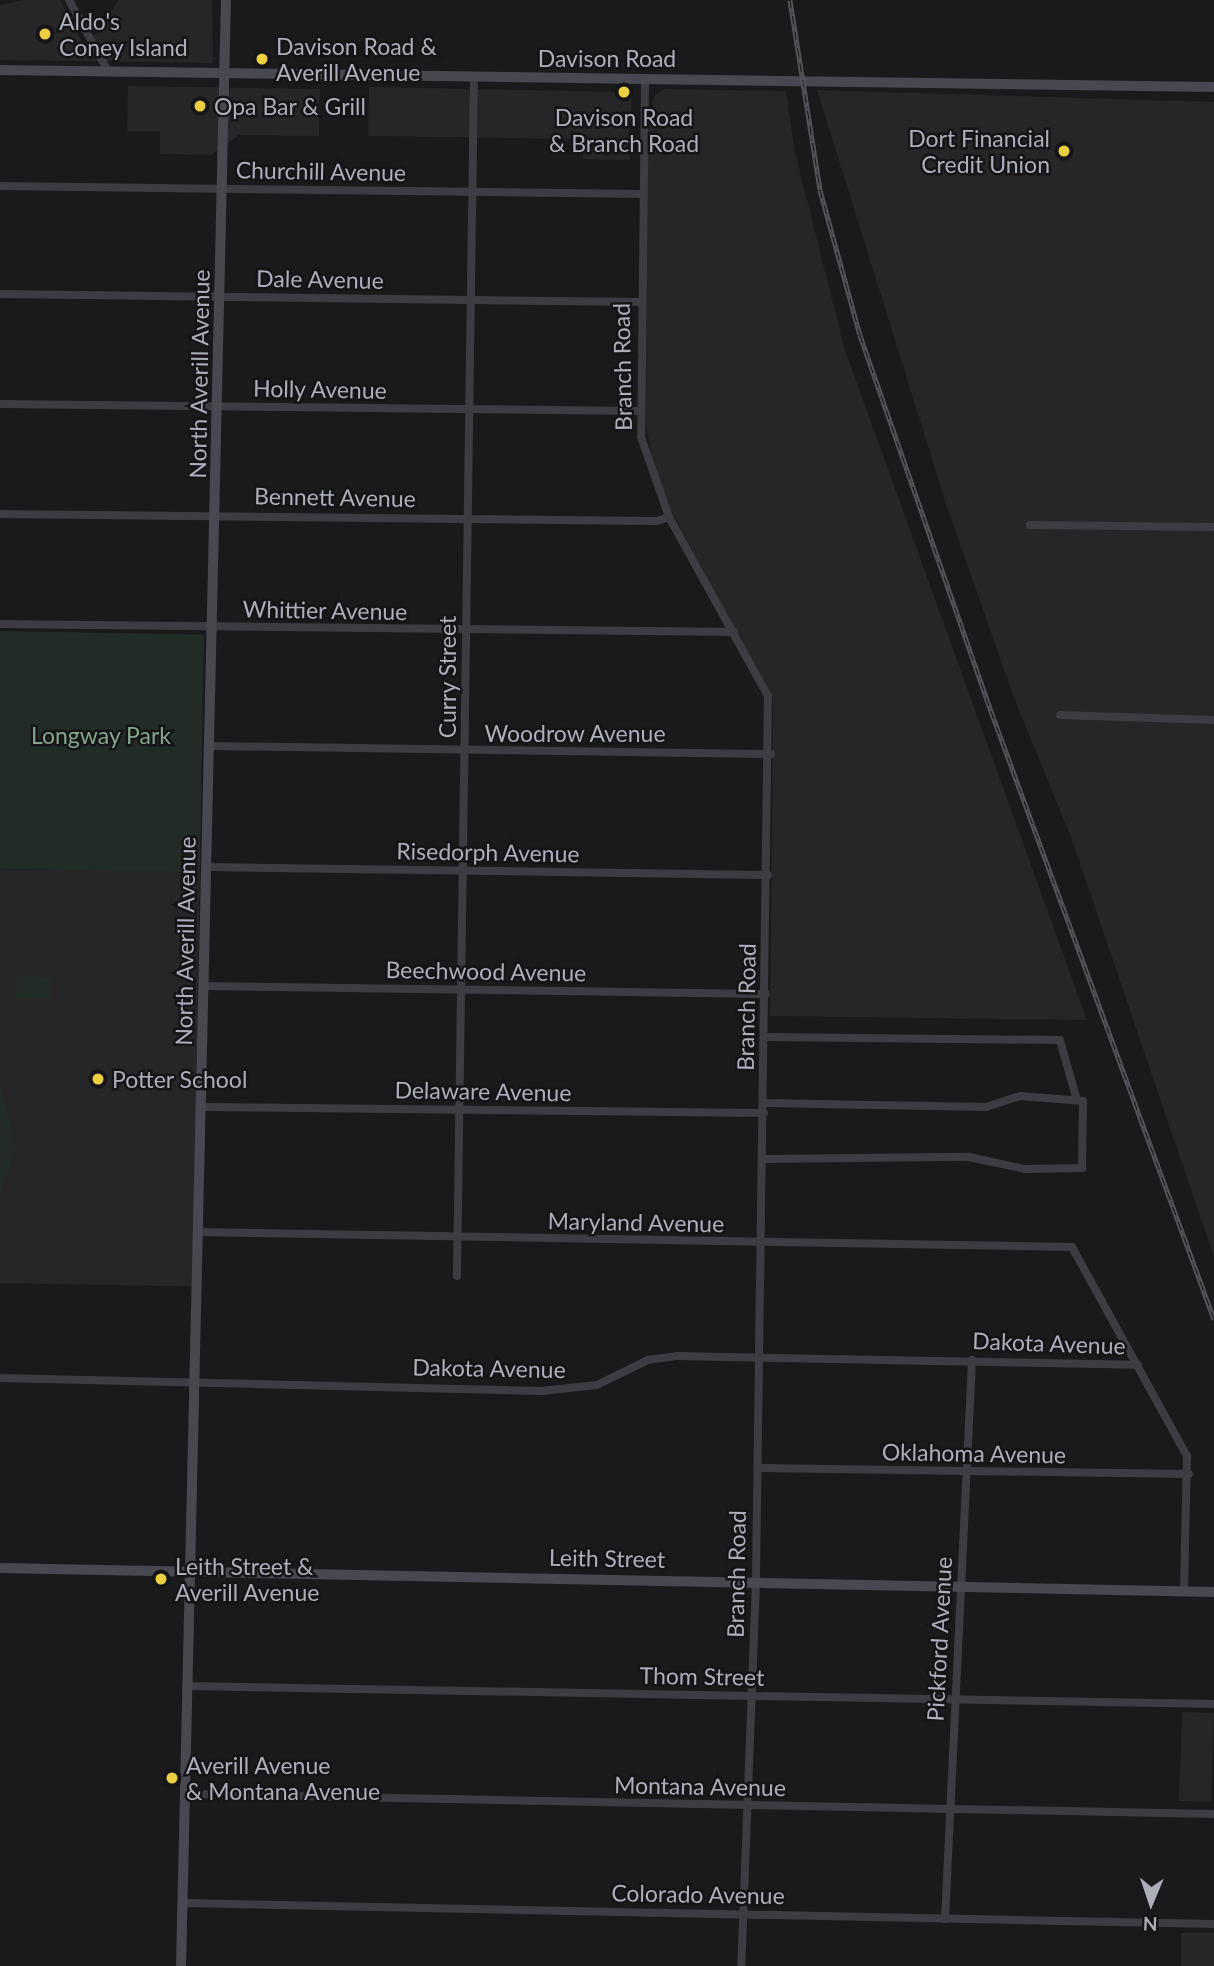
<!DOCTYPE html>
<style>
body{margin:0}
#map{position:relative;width:1214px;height:1966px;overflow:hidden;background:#1a191b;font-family:Lato,sans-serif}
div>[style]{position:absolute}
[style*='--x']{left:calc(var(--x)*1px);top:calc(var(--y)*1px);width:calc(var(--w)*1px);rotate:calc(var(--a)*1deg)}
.built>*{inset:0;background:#262528;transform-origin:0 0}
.green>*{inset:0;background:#232b26;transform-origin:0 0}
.street>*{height:8px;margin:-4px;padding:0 4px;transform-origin:4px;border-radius:4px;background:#3c3c42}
.secondary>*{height:10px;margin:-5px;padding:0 5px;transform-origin:5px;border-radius:5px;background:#484950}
.rail>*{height:5px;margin-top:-2.5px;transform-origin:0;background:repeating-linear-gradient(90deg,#151416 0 8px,#525259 0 16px);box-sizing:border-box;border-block:2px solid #525259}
.dots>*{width:19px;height:19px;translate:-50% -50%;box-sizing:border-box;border:4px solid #151416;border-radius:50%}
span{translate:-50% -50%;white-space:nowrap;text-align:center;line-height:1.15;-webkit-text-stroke:5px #151416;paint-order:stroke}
.poi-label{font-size:23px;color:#acaeba}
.left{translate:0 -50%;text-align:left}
.right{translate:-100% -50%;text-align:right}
.street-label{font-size:23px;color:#acaeba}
.park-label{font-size:23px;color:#84a58b}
.north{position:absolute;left:1116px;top:1868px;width:70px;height:70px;-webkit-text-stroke:5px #151416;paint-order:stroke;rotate:182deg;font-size:19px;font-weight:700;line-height:28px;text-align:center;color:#acaeba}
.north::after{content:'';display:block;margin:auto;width:24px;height:32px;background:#acaeba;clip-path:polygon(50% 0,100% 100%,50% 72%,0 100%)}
</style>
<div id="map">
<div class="built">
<i style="clip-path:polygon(23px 0,60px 0,85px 48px,119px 0,212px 0,213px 63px,0 60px,0 5px)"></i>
<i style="clip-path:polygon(128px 86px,320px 89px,319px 136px,239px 135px,211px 155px,160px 154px,160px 131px,127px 131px)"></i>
<i style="clip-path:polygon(369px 87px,632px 92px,630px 160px,583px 159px,582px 139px,368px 136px)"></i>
<i style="clip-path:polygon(664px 89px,786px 91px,795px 153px,845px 350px,1087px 1020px,770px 1016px,773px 702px,670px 508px,653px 463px,646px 425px,648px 138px,654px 96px)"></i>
<i style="clip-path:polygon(817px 90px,1214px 102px,1214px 1257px,1071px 837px,1014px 698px,946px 504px)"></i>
<i style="left:0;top:869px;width:200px;height:414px;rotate:1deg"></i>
<i style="left:1182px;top:1712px;width:32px;height:89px;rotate:2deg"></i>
<i style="left:1181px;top:1933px;width:33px;height:33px"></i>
</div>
<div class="green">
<i style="left:0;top:631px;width:204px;height:238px;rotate:1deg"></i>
<i style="left:16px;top:976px;width:37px;height:22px;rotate:2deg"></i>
<i style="clip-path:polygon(0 1081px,17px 1146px,0 1194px)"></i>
</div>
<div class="street">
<i style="--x:69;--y:0;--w:81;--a:61.2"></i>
<i style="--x:645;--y:80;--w:357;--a:90.6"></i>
<i style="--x:641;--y:437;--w:85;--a:70.7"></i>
<i style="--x:669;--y:517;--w:205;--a:61.1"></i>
<i style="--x:768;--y:696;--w:886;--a:90.78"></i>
<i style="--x:756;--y:1582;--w:384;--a:92.2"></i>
<i style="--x:0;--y:186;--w:642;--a:0.71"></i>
<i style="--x:0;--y:294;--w:640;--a:0.72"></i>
<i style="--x:0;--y:404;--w:639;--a:0.63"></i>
<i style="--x:0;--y:514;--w:657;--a:0.61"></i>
<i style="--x:657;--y:521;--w:13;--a:-18"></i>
<i style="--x:1030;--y:525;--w:184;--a:0.6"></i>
<i style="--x:0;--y:624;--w:734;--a:0.62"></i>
<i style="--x:1060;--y:715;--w:154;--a:1.9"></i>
<i style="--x:211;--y:746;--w:560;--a:0.82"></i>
<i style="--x:208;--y:867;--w:560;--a:0.82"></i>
<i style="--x:205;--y:986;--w:561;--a:0.82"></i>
<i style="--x:766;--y:1037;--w:294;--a:0.6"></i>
<i style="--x:1060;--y:1040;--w:59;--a:74.3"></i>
<i style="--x:202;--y:1107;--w:562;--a:0.61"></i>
<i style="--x:763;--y:1159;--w:206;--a:-0.6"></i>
<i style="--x:969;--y:1157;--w:57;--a:12.1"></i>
<i style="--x:1025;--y:1169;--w:57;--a:-1"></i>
<i style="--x:1082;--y:1168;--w:67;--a:-89.1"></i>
<i style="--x:1083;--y:1101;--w:63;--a:-175.5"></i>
<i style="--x:1020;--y:1096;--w:35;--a:162"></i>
<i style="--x:987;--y:1107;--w:224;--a:-179"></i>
<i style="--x:199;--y:1232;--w:873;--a:0.98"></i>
<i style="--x:1072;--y:1247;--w:239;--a:61.2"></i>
<i style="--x:1187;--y:1456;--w:134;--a:91.3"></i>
<i style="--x:457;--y:1276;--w:1198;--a:-89.19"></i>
<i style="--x:0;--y:1378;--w:542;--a:1.37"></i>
<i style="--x:542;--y:1391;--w:55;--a:-6.2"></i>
<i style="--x:597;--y:1385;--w:57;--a:-26.1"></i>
<i style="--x:648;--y:1360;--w:28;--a:-8"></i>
<i style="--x:676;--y:1356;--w:462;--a:1.1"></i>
<i style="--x:758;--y:1468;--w:431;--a:0.8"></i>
<i style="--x:189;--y:1686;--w:1025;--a:1.01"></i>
<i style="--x:185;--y:1794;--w:1029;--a:1.11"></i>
<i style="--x:182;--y:1903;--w:1032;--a:1.17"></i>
<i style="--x:945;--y:1919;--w:560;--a:-87.23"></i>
</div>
<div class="secondary">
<i style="--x:0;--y:70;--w:1214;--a:0.8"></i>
<i style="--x:0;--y:1568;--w:1214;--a:1.13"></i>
<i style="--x:181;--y:1966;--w:1967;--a:-88.69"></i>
</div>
<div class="rail">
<i style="--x:790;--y:0;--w:192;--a:81"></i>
<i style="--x:820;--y:190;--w:150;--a:74.6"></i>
<i style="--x:860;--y:335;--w:398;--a:70.8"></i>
<i style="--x:991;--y:711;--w:648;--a:69.86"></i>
</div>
<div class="dots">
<i style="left:45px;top:34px;background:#ecce41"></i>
<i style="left:262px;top:59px;background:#ecce41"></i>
<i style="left:624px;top:92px;background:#ecce41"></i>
<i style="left:200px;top:106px;background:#ecce41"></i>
<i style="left:1064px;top:151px;background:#ecce41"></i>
<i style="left:98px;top:1079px;background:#ecce41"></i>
<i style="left:161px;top:1579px;background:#ecce41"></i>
<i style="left:172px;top:1778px;background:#ecce41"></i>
</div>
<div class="poi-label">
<span class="left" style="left:59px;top:34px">Aldo's<br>Coney Island</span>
<span class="left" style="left:276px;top:59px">Davison Road &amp;<br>Averill Avenue</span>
<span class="left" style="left:214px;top:106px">Opa Bar &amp; Grill</span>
<span style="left:624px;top:130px">Davison Road<br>&amp; Branch Road</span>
<span class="right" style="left:1050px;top:151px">Dort Financial<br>Credit Union</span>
<span class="left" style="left:112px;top:1079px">Potter School</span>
<span class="left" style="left:175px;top:1579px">Leith Street &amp;<br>Averill Avenue</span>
<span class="left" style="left:186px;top:1778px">Averill Avenue<br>&amp; Montana Avenue</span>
</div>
<div class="street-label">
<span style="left:607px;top:58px">Davison Road</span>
<span style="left:321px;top:171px;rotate:1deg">Churchill Avenue</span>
<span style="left:320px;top:279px;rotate:1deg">Dale Avenue</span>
<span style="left:622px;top:367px;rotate:-91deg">Branch Road</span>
<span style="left:199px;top:374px;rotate:-89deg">North Averill Avenue</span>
<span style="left:320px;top:389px;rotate:1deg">Holly Avenue</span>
<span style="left:335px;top:497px;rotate:1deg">Bennett Avenue</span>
<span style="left:325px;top:610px;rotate:1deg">Whittier Avenue</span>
<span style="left:447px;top:677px;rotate:-90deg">Curry Street</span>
<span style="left:575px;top:733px">Woodrow Avenue</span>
<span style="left:488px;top:852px;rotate:1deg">Risedorph Avenue</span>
<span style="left:185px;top:941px;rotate:-89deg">North Averill Avenue</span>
<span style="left:486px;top:971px;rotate:1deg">Beechwood Avenue</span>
<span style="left:746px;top:1007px;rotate:-89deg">Branch Road</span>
<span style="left:483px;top:1091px;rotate:1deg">Delaware Avenue</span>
<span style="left:636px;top:1222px;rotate:1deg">Maryland Avenue</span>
<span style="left:1049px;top:1343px;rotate:2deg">Dakota Avenue</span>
<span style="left:489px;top:1368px;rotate:1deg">Dakota Avenue</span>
<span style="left:974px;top:1453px;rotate:1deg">Oklahoma Avenue</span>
<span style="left:607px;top:1558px;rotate:1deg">Leith Street</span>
<span style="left:736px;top:1574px;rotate:-89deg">Branch Road</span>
<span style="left:939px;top:1639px;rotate:-87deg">Pickford Avenue</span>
<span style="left:702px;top:1676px;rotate:1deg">Thom Street</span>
<span style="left:700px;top:1786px;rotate:1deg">Montana Avenue</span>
<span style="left:698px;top:1894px;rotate:1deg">Colorado Avenue</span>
</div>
<div class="park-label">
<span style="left:101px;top:735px">Longway Park</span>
</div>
<div class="north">N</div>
</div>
